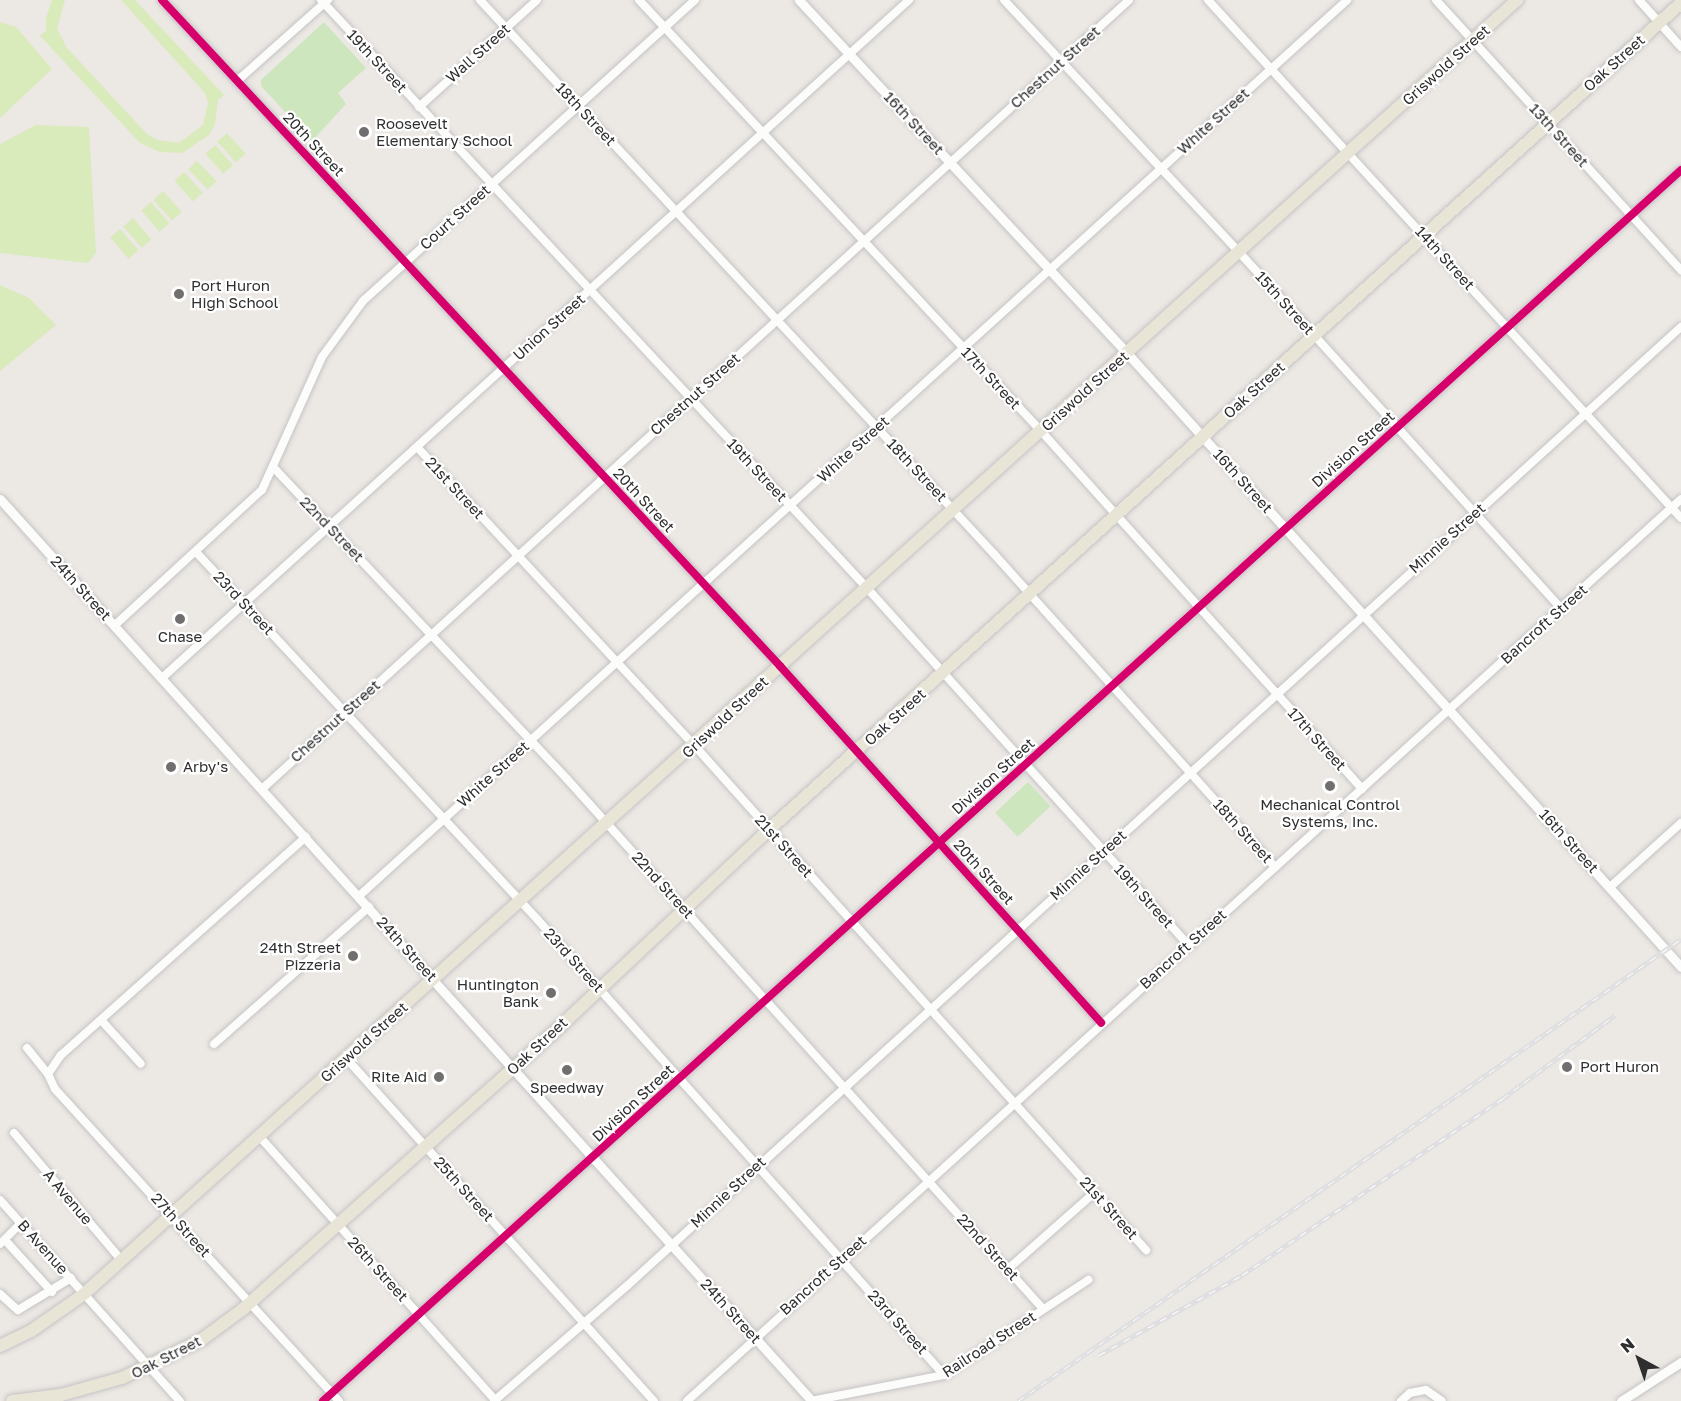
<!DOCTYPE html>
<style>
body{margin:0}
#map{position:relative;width:1681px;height:1401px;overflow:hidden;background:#ece8e4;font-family:"Golos Text",sans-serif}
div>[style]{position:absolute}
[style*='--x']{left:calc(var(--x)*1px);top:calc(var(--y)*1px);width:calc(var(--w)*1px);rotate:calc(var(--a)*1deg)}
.green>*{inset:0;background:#cee6be;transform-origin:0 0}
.pitch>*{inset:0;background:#d9eabb;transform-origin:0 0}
.roads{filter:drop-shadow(0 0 2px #c5c4c5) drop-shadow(0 0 2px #c5c4c5)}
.minor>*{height:8px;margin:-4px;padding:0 4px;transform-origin:4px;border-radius:4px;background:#fcfcfb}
.tertiary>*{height:9px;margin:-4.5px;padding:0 4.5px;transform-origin:4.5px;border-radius:4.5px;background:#fcfcfb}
.primary>*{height:12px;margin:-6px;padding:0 6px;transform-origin:6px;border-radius:6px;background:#e8e4d6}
.rail>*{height:4.5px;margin-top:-2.25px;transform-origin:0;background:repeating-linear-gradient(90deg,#fff 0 7px,#dfdfe1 0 14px);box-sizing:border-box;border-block:2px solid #dfdfe1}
.cycleway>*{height:8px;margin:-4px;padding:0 4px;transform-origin:4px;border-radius:4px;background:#d6006c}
.dots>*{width:16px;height:16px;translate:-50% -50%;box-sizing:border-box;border:3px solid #fff;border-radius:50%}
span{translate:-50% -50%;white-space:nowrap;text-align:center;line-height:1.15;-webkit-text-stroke:4.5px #fff;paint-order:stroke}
.street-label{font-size:15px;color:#2e2e2e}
.poi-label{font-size:15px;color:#2e2e2e}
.left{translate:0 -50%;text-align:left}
.right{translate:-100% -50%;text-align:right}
.north{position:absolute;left:1609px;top:1329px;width:60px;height:60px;-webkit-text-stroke:4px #fff;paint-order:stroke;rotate:320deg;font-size:16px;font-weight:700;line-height:24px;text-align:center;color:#2e2e2e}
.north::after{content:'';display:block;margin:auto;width:21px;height:27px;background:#2e2e2e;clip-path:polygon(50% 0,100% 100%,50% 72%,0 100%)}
</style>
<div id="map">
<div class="green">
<i style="clip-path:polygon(324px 22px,366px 68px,338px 93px,346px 104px,312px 141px,261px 86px,261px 80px)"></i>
<i style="left:1028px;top:782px;width:33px;height:45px;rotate:47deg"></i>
</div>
<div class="pitch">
<i style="clip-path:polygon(52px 0,65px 0,57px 29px,67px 48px,147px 134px,157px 140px,179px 143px,203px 125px,208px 103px,205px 93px,121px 0,135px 0,224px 95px,218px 100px,215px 124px,209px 135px,182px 153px,160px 152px,140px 143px,40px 36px,46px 31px,46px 18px)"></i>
<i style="clip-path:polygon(0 22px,16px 27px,52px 69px,0 118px)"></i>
<i style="clip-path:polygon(36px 125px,89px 127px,96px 253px,88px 263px,0 253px,0 144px)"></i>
<i style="left:227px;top:133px;width:28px;height:13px;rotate:48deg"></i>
<i style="left:215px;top:145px;width:27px;height:13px;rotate:48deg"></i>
<i style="left:197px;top:161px;width:28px;height:12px;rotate:46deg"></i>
<i style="left:184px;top:172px;width:28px;height:13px;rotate:48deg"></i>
<i style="left:163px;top:191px;width:28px;height:13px;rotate:48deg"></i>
<i style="left:151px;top:202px;width:28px;height:13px;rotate:49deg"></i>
<i style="left:133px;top:218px;width:28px;height:13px;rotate:49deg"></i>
<i style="left:120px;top:229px;width:28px;height:13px;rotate:49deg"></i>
<i style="clip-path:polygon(0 285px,29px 298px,56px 325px,0 371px)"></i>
</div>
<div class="roads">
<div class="minor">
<i style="--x:162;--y:0;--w:909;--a:47.14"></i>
<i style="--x:780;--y:666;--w:480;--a:48"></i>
<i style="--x:321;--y:0;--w:802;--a:47.12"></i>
<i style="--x:867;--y:588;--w:480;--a:48"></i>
<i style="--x:480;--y:0;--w:756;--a:47.14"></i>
<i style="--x:994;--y:554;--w:421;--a:48.1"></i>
<i style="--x:639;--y:0;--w:589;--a:46.99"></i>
<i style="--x:1041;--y:431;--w:481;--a:48.1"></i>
<i style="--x:1004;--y:0;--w:345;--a:47"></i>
<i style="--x:1239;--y:252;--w:481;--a:47.9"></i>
<i style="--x:1208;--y:0;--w:701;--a:47.6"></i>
<i style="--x:1436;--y:0;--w:365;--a:47.8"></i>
<i style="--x:1639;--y:0;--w:63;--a:48.2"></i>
<i style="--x:237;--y:81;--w:122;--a:-41.7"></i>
<i style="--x:419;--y:107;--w:159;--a:-42.2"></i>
<i style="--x:417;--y:447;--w:407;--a:47.1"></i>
<i style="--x:694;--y:745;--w:678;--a:48.17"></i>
<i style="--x:274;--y:468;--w:427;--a:46.7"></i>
<i style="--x:567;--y:779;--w:712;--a:48.07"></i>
<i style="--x:196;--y:552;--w:501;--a:47.1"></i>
<i style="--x:537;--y:919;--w:611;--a:48.25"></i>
<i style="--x:115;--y:625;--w:200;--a:-42.6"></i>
<i style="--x:262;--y:490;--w:146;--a:-65.7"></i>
<i style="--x:322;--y:357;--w:69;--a:-53.8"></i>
<i style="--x:363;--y:301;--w:448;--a:-42.2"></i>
<i style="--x:162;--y:678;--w:1009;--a:-42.23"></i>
<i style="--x:262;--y:789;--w:1172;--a:-42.3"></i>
<i style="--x:1610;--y:887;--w:96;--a:-42"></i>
<i style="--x:359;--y:896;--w:1334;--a:-42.2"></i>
<i style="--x:101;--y:1020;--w:59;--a:47.7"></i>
<i style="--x:214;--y:1044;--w:207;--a:-41.5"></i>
<i style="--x:27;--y:1048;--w:33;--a:51"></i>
<i style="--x:48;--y:1074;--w:17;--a:65"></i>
<i style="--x:55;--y:1089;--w:422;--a:47.7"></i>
<i style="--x:346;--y:1058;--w:461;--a:48.1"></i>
<i style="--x:48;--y:1074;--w:23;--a:-56"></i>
<i style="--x:61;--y:1055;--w:328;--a:-41.7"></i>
<i style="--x:14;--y:1133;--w:167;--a:49.8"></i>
<i style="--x:259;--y:1136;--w:356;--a:48.2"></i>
<i style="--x:0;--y:1200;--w:270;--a:48.2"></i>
<i style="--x:5;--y:1240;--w:70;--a:47.9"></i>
<i style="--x:0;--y:1244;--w:30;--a:-45"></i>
<i style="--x:1008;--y:1269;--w:116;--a:-41.5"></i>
<i style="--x:0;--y:1294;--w:24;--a:42"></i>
<i style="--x:18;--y:1310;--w:62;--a:-31.1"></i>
<i style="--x:323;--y:1401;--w:1833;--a:-42.19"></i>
<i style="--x:494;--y:1401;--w:177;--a:-40.9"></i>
<i style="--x:628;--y:1285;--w:1424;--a:-42.3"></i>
<i style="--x:687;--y:1401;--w:1342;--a:-42.22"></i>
<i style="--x:811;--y:1401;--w:136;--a:-11.1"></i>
<i style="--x:944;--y:1375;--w:173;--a:-33.4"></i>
<i style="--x:1401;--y:1401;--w:12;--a:-42"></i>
<i style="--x:1410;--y:1393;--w:16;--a:-11"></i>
<i style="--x:1426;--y:1390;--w:19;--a:35"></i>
</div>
<div class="tertiary">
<i style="--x:799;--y:0;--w:482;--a:47.1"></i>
<i style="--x:1127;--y:353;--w:827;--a:47.94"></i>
<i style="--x:0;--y:499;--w:1214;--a:48.01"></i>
<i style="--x:1621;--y:1401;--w:72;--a:-33"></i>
</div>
<div class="primary">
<i style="--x:0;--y:1346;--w:34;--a:-26"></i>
<i style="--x:31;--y:1331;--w:65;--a:-34.9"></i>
<i style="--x:84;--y:1294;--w:1931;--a:-42.08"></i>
<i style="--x:12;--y:1401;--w:49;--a:-7"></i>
<i style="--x:61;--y:1395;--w:63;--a:-15.6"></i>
<i style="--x:122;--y:1378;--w:88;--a:-25.7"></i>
<i style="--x:201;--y:1340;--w:52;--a:-36.4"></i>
<i style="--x:243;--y:1309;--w:412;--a:-41.7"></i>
<i style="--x:551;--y:1035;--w:290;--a:-43.3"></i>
<i style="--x:762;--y:836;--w:1240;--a:-42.19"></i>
</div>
</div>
<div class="rail">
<i style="--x:1099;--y:1355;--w:164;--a:-29.2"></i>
<i style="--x:1242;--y:1275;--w:314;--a:-34.1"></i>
<i style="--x:1502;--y:1099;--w:141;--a:-36.6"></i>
<i style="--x:1018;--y:1401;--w:808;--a:-34.87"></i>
</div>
<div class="cycleway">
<i style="--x:162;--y:0;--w:909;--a:47.14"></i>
<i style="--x:780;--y:666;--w:480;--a:48"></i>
<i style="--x:323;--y:1401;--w:1833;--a:-42.19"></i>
</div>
<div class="dots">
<i style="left:364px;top:132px;background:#706f6e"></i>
<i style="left:179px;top:294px;background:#706f6e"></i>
<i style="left:180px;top:619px;background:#706f6e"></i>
<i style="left:171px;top:767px;background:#706f6e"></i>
<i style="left:1330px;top:786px;background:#706f6e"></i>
<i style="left:353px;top:956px;background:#706f6e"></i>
<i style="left:551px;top:993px;background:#706f6e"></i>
<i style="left:1567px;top:1067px;background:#706f6e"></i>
<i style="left:567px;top:1070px;background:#706f6e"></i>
<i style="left:439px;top:1077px;background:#706f6e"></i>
</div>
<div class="street-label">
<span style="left:478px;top:53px;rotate:-42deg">Wall Street</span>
<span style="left:377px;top:61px;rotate:47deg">19th Street</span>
<span style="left:1614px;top:63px;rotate:-42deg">Oak Street</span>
<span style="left:1446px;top:65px;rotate:-42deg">Griswold Street</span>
<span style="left:1055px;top:67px;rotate:-42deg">Chestnut Street</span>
<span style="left:586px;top:114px;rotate:47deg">18th Street</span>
<span style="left:1213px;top:121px;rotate:-42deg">White Street</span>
<span style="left:914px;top:123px;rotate:47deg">16th Street</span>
<span style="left:1559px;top:135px;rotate:48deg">13th Street</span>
<span style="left:314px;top:144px;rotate:47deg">20th Street</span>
<span style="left:455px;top:217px;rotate:-42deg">Court Street</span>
<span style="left:1445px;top:258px;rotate:48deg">14th Street</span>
<span style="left:1285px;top:303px;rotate:48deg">15th Street</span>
<span style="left:549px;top:327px;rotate:-42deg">Union Street</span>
<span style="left:991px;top:378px;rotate:47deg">17th Street</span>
<span style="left:1254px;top:390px;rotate:-42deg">Oak Street</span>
<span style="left:1085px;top:391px;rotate:-42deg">Griswold Street</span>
<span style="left:695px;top:394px;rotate:-42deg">Chestnut Street</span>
<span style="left:853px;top:449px;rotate:-42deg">White Street</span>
<span style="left:1353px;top:449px;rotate:-42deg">Division Street</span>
<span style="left:757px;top:470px;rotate:47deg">19th Street</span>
<span style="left:917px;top:470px;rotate:47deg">18th Street</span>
<span style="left:1243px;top:481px;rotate:48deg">16th Street</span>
<span style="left:455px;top:488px;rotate:47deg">21st Street</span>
<span style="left:644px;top:500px;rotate:47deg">20th Street</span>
<span style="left:332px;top:529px;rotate:46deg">22nd Street</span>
<span style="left:1447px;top:538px;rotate:-42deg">Minnie Street</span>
<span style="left:81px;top:588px;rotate:48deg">24th Street</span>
<span style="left:244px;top:603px;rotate:47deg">23rd Street</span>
<span style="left:1544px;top:624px;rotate:-42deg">Bancroft Street</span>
<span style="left:725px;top:717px;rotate:-43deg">Griswold Street</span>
<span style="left:895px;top:717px;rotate:-42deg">Oak Street</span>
<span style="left:335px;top:721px;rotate:-42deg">Chestnut Street</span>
<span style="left:1317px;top:739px;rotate:48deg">17th Street</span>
<span style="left:493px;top:774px;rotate:-42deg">White Street</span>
<span style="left:993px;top:776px;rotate:-42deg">Division Street</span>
<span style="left:1243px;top:831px;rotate:48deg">18th Street</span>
<span style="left:1569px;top:841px;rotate:48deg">16th Street</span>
<span style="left:784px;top:846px;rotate:48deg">21st Street</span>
<span style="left:1088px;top:865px;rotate:-42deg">Minnie Street</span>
<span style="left:984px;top:872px;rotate:48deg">20th Street</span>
<span style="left:663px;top:885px;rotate:48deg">22nd Street</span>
<span style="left:1144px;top:896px;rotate:48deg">19th Street</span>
<span style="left:407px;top:949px;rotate:48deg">24th Street</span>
<span style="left:1183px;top:949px;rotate:-42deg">Bancroft Street</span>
<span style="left:574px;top:960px;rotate:48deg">23rd Street</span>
<span style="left:364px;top:1042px;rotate:-42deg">Griswold Street</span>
<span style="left:537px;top:1046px;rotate:-43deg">Oak Street</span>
<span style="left:633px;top:1103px;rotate:-43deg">Division Street</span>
<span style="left:464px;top:1189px;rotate:48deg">25th Street</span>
<span style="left:728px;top:1192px;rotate:-43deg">Minnie Street</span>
<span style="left:68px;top:1197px;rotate:50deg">A Avenue</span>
<span style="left:1109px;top:1208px;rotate:48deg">21st Street</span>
<span style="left:181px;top:1225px;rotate:48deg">27th Street</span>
<span style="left:43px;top:1247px;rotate:48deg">B Avenue</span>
<span style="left:988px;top:1247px;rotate:48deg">22nd Street</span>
<span style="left:378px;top:1269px;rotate:48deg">26th Street</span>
<span style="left:823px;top:1275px;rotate:-42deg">Bancroft Street</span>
<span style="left:731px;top:1311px;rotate:48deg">24th Street</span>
<span style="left:898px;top:1322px;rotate:48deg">23rd Street</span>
<span style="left:989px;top:1344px;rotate:-33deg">Railroad Street</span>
<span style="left:166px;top:1357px;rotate:-27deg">Oak Street</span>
</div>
<div class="poi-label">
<span class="left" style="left:376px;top:132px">Roosevelt<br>Elementary School</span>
<span class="left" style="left:191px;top:294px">Port Huron<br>High School</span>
<span style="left:180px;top:637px">Chase</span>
<span class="left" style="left:183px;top:767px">Arby's</span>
<span style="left:1330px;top:813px">Mechanical Control<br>Systems, Inc.</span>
<span class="right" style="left:341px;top:956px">24th Street<br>Pizzeria</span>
<span class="right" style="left:539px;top:993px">Huntington<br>Bank</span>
<span class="left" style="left:1580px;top:1067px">Port Huron</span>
<span class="right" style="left:427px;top:1077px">Rite Aid</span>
<span style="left:567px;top:1088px">Speedway</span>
</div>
<div class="north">N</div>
</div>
